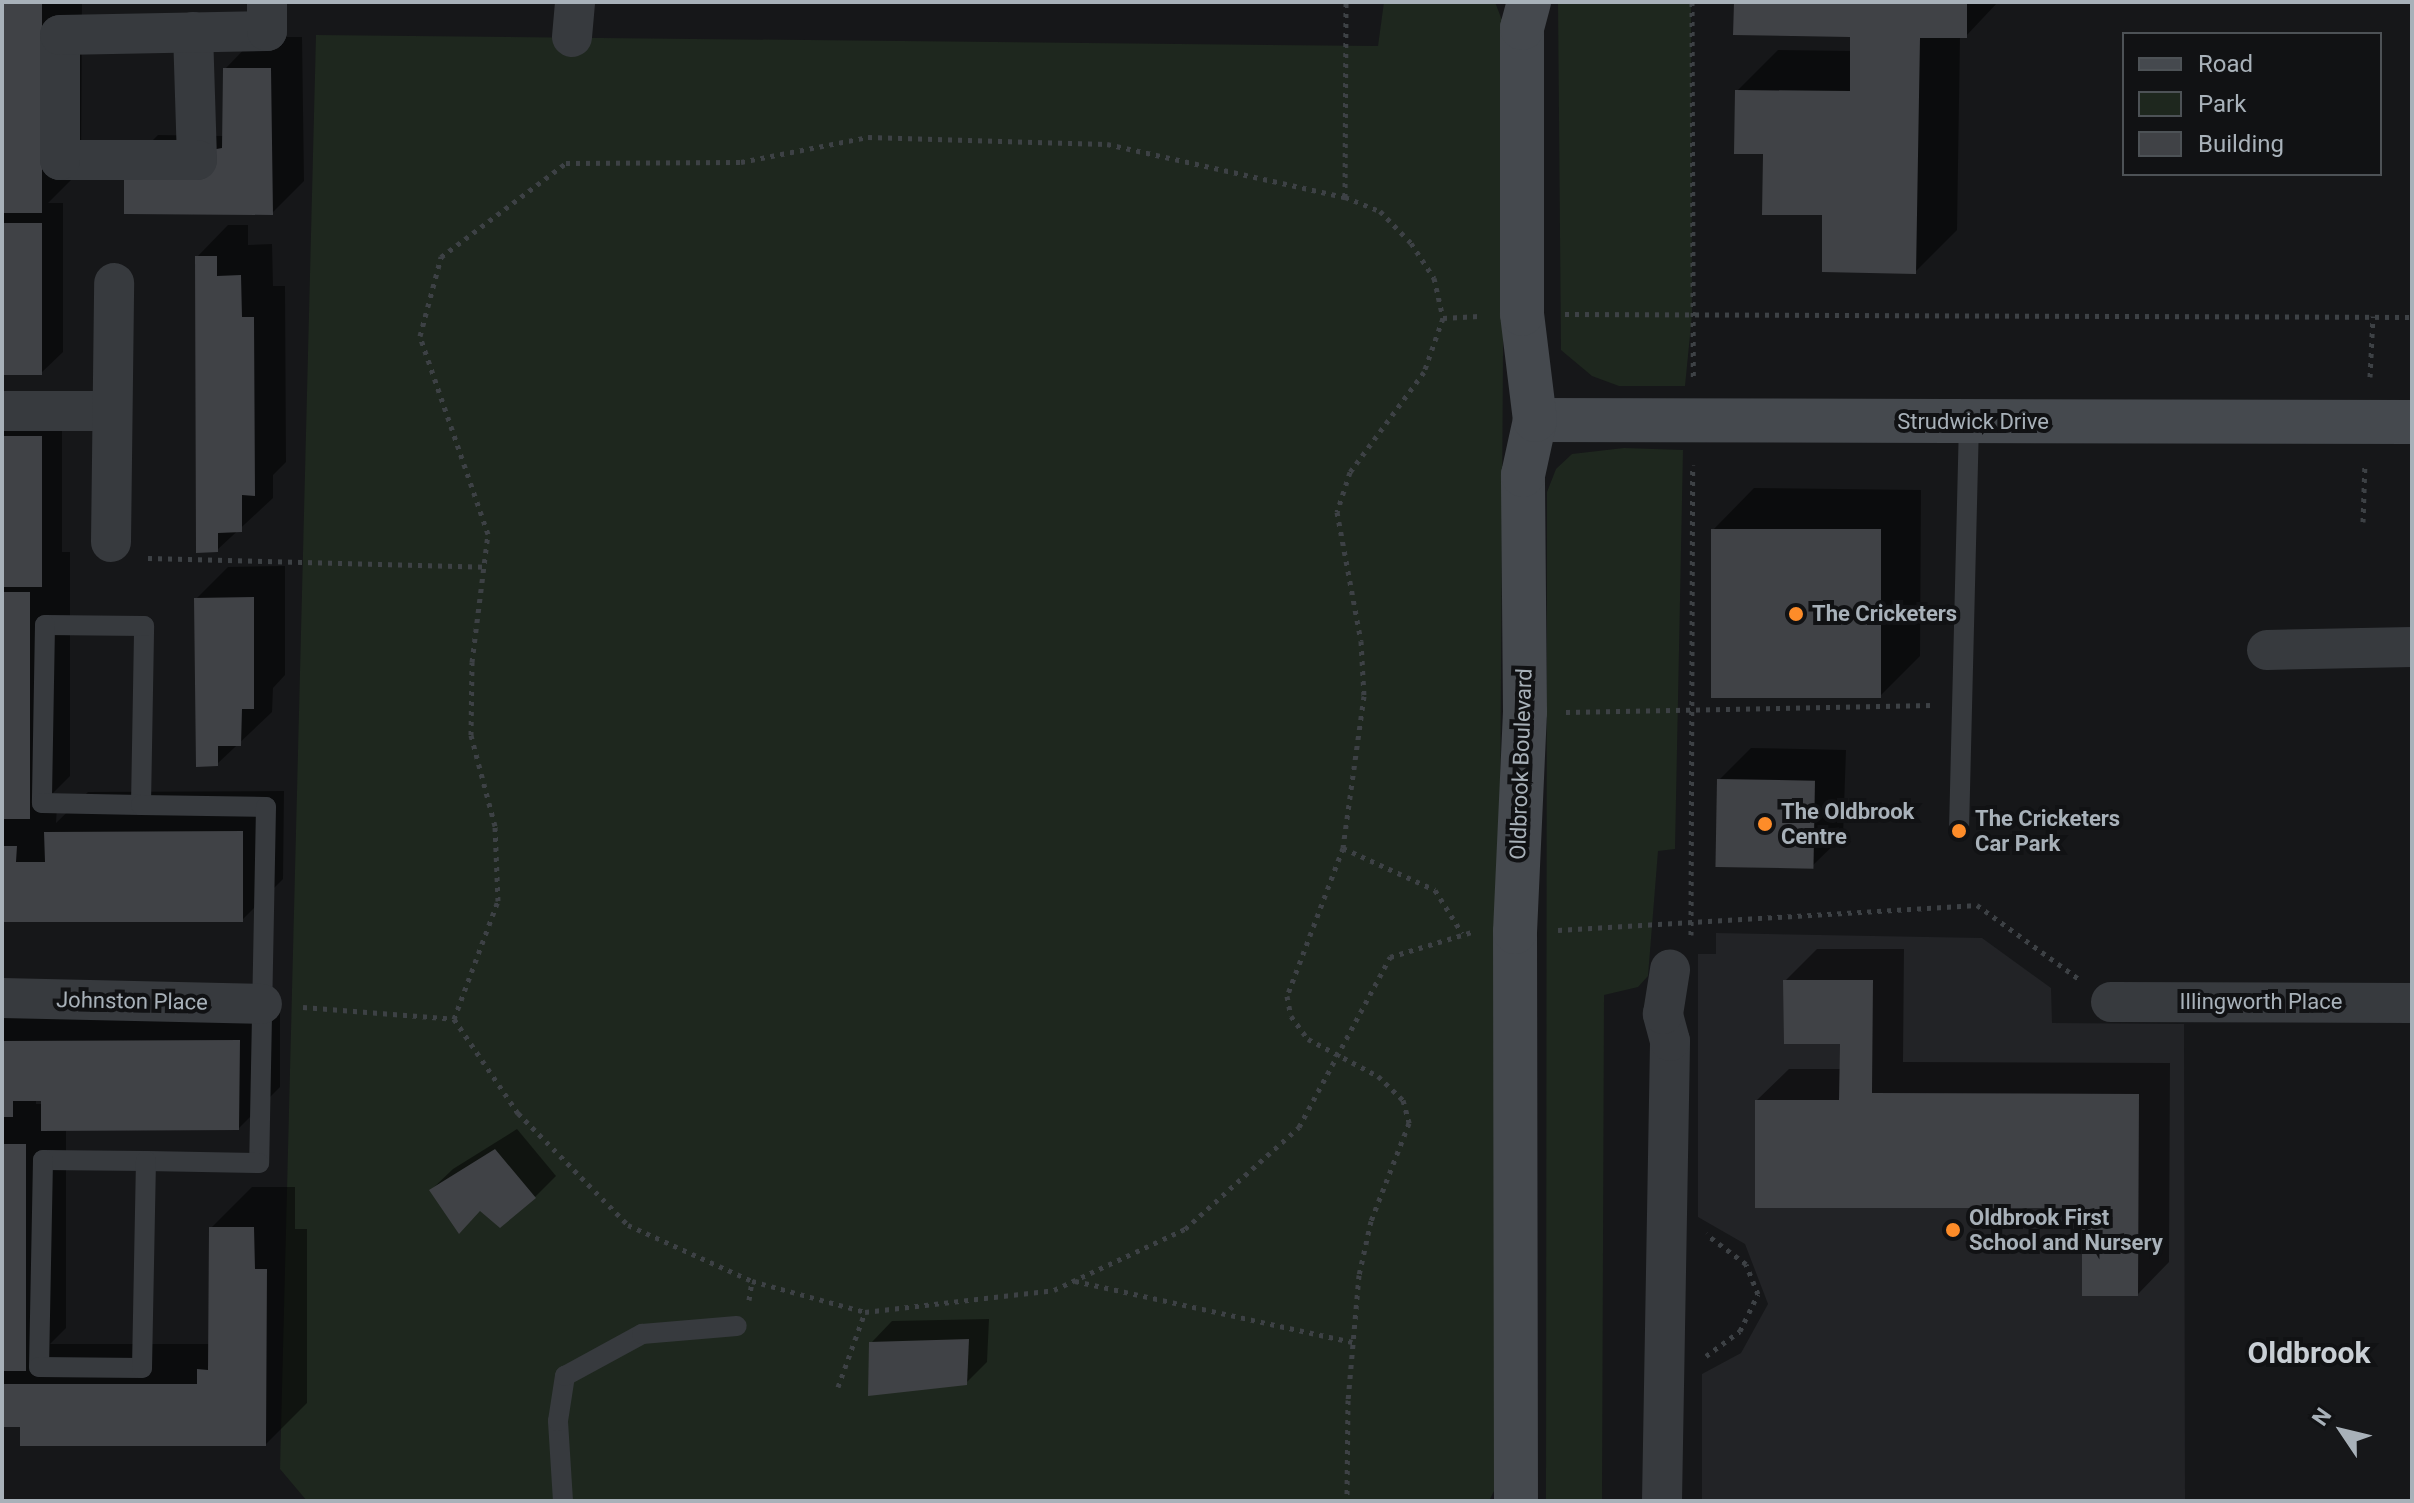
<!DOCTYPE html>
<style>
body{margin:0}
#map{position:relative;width:2414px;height:1503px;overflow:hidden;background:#161719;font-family:Roboto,sans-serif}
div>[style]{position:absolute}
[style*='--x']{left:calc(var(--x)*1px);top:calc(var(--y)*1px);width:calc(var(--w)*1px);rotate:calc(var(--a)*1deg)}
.built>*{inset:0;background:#222326}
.green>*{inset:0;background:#1e271e}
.shadow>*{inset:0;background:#0007}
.building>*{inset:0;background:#404246;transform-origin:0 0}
.path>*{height:5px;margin-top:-2.5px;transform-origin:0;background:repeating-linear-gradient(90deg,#3d4145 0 4px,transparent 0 10px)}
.lane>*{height:20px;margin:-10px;padding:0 10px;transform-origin:10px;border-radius:10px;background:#373a3e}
.street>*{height:40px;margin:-20px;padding:0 20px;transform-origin:20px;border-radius:20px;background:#373a3e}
.secondary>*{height:44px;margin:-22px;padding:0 22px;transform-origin:22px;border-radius:22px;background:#45494e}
.dots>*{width:22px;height:22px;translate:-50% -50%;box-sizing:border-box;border:4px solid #111214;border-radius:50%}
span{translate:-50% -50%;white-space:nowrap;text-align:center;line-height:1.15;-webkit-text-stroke:8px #111214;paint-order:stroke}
.street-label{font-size:22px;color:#a8b1b9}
.poi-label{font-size:22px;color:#a8b1b9;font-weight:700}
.left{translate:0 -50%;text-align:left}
.district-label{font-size:30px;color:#c9cfd5;font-weight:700}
.frame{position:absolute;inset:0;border:4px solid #a8b1b9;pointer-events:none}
.legend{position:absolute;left:2122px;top:32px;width:260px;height:144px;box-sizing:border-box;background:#111214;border:2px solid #4d5256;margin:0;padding:10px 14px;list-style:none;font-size:24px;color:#a8b1b9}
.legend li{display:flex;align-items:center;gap:16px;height:40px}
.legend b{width:40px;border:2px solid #4d5256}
.north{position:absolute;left:2302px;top:1391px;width:80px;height:80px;-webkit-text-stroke:6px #111214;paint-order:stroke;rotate:305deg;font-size:22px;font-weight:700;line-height:32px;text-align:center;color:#a8b1b9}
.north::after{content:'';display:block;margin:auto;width:28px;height:36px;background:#a8b1b9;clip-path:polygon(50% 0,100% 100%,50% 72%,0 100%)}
</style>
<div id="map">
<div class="built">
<i style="clip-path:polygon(1716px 933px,1982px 938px,2051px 988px,2052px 1023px,2184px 1024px,2185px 1501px,1702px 1501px,1702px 1374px,1741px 1353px,1768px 1304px,1745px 1244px,1698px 1217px,1698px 954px,1716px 954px)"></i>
</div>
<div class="green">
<i style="clip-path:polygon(1384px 2px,1495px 2px,1505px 28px,1496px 1487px,1489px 1501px,307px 1501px,280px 1469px,316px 35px,1378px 46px)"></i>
<i style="clip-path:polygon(1558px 2px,1691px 2px,1692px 315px,1685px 386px,1619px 386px,1592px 376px,1561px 350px)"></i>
<i style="clip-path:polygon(1624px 448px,1683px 450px,1675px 849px,1658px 851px,1648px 976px,1638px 987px,1604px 995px,1602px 1501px,1546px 1501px,1547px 492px,1556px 469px,1572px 454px)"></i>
</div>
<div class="shadow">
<i style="clip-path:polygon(2px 2px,82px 2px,81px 170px,48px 203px,63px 203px,63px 352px,41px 373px,2px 373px)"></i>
<i style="clip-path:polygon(1736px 2px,1998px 2px,1966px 36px,1960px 36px,1957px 230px,1916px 271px,1824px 213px,1765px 152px,1737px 91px,1778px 50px,1852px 51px,1852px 35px)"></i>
<i style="clip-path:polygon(256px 37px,302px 37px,304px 181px,272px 213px,126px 167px,158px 135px,223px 136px,225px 69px)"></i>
<i style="clip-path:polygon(228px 225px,248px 225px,248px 245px,272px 244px,273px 286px,285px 286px,286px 462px,273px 475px,273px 498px,217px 550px,197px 257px)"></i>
<i style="clip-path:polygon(62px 415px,62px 552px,70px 552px,70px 776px,40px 806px,57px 806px,56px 823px,88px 792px,284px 791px,283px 879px,242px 920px,2px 920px,2px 419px)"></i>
<i style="clip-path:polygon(1754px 488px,1921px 490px,1920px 656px,1879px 697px,1713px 530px)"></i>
<i style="clip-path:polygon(285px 566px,285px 675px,273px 688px,272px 712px,217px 764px,196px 599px,228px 567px)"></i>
<i style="clip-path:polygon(1751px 748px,1846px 750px,1843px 836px,1811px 867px,1719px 780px)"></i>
<i style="clip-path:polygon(1817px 949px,1904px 949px,1903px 1062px,2170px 1063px,2169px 1262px,2138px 1294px,2084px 1206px,1757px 1100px,1789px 1069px,1841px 1069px,1842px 1042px,1785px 981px)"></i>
<i style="clip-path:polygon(evenodd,280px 1000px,280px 1087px,239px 1128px,66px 1129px,66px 1328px,50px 1344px,210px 1344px,211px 1228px,252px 1187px,295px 1187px,295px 1229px,307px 1229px,307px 1403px,266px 1444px,2px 1425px,2px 1001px,280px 1000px,36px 1099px,43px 1099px,43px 1104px,36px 1104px,36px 1099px)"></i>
<i style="clip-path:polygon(517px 1129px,556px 1176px,535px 1197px,431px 1190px,453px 1169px)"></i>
<i style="clip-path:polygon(989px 1319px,987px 1362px,966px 1383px,871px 1343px,892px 1321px)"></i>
</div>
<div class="building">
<i style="left:2px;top:2px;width:40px;height:211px"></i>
<i style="clip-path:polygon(1734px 2px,1967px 2px,1967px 38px,1920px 38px,1916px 274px,1822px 272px,1822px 215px,1762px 215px,1763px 154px,1734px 154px,1735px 90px,1850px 91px,1850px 37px,1733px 35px)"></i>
<i style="clip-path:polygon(223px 68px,271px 68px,273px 215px,124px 214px,124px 166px,222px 148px)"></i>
<i style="left:2px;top:223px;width:40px;height:152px"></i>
<i style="clip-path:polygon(195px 256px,217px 256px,217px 276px,241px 275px,242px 317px,254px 317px,255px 496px,242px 495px,242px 532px,218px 533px,218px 552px,196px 553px)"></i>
<i style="left:2px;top:436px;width:40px;height:151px"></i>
<i style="left:1711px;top:529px;width:170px;height:169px"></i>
<i style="left:2px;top:592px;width:28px;height:227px"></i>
<i style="clip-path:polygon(254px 597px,254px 709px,242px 709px,241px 746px,218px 746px,218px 766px,196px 767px,194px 598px)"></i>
<i style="left:1717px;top:779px;width:98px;height:88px;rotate:1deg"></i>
<i style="clip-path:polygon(243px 831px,243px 922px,2px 922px,2px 846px,17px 846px,16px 862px,45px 862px,44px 832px)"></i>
<i style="clip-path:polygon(1783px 980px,1873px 980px,1872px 1093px,2139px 1094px,2138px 1296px,2082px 1296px,2082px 1208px,1755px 1208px,1755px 1100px,1839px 1100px,1840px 1044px,1784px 1044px)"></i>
<i style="clip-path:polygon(240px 1040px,239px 1130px,41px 1131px,41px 1101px,13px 1101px,13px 1117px,2px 1117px,2px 1041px)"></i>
<i style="left:2px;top:1144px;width:24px;height:227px"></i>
<i style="clip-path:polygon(495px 1149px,536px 1198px,500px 1228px,480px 1211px,459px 1234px,429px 1190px)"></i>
<i style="clip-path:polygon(209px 1227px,254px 1227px,255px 1269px,267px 1269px,266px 1446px,20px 1446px,20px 1427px,2px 1427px,2px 1384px,197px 1384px,197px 1369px,208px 1370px)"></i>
<i style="clip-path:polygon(969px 1339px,967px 1385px,868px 1396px,869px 1342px)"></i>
</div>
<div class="path">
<i style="--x:1692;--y:2;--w:377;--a:89.8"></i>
<i style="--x:1345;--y:197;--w:195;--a:-89.7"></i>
<i style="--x:1565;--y:314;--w:847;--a:0.2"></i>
<i style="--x:1443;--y:318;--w:36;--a:-3"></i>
<i style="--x:2370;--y:377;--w:61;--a:-87.2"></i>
<i style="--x:2363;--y:522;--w:59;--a:-88.1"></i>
<i style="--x:148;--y:558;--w:338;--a:1.5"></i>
<i style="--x:1566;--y:712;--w:366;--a:-1.1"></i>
<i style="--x:1343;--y:848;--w:101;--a:24.5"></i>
<i style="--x:1435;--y:890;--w:51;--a:57.9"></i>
<i style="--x:1558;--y:930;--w:420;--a:-3.4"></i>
<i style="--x:1977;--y:905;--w:126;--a:36"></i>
<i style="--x:1691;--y:935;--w:470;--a:-89.8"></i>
<i style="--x:303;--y:1007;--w:151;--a:4.5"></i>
<i style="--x:454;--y:1019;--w:126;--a:-69.6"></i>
<i style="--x:498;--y:901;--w:75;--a:-92.3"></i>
<i style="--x:495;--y:826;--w:94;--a:-104.8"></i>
<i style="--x:471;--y:735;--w:73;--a:-89.2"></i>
<i style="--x:472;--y:662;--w:129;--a:-82.9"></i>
<i style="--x:488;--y:534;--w:209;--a:-109"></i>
<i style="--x:420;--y:336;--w:82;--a:-75.1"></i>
<i style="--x:441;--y:257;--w:156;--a:-36.9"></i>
<i style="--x:566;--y:163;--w:175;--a:-0.3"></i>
<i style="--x:741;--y:162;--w:129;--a:-11.1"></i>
<i style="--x:868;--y:137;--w:239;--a:1.7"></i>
<i style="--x:1107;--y:144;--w:244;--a:12.6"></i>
<i style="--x:1345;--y:197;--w:38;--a:22"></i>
<i style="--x:1380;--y:211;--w:45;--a:45.9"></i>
<i style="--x:1411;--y:243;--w:42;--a:56.7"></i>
<i style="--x:1434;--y:278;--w:41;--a:77.3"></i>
<i style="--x:1443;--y:318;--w:57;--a:109.4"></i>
<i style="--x:1424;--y:372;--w:124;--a:126.5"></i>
<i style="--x:1350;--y:472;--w:42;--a:108"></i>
<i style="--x:1337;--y:512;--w:131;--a:79.5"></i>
<i style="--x:1361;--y:641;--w:55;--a:86.9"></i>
<i style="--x:1364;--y:696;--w:153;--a:97.9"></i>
<i style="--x:1343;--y:848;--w:158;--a:110.7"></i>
<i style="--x:1287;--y:996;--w:20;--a:79"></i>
<i style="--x:1291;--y:1016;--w:29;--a:54"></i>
<i style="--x:1308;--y:1039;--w:79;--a:27.9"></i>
<i style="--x:1378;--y:1076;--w:35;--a:44"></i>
<i style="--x:1403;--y:1100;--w:24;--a:75"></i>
<i style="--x:1409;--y:1123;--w:105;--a:111.2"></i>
<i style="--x:1371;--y:1221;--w:55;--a:102.5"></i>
<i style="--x:1359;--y:1275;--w:125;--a:95"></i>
<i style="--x:1348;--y:1400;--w:101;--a:90.6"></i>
<i style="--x:454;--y:1019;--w:114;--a:55.8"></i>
<i style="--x:518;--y:1113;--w:157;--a:45.5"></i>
<i style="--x:628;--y:1225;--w:136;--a:24.3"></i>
<i style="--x:752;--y:1281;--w:117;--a:15.3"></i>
<i style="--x:865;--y:1312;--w:190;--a:-6.6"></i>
<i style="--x:1054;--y:1290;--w:145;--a:-25"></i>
<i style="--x:1185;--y:1229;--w:153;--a:-41.8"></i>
<i style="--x:1299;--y:1127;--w:193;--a:-61.8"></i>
<i style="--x:1390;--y:957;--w:86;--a:-17"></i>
<i style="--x:1075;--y:1281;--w:284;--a:12.4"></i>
<i style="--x:749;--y:1300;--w:19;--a:-81"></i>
<i style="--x:1706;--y:1356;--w:42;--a:-36.3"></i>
<i style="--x:1740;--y:1331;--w:41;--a:-64.1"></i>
<i style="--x:1758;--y:1294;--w:32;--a:-112"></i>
<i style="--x:1746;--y:1264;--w:50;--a:-143.1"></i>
<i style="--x:838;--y:1387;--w:80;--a:-70.2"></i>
</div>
<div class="lane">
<i style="--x:141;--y:805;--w:179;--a:-89"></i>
<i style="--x:144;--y:626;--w:99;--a:-179.4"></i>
<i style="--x:45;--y:625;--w:178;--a:91"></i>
<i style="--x:42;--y:803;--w:99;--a:1.2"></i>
<i style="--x:141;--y:805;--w:125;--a:0.9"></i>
<i style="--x:266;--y:807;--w:356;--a:91.1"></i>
<i style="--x:259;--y:1163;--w:113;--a:-179"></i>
<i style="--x:146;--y:1161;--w:103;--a:-179.4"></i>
<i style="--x:43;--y:1160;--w:207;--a:91.1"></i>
<i style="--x:39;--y:1367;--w:103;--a:0.6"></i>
<i style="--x:142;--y:1368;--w:207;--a:-88.9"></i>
<i style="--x:1959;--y:831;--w:409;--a:-88.6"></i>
<i style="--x:563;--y:1501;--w:80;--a:-93.6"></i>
<i style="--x:558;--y:1421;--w:46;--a:-81.2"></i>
<i style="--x:565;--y:1376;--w:88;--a:-28.6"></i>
<i style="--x:642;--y:1334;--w:95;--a:-4.8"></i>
</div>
<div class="street">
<i style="--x:193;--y:32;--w:128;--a:88.2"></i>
<i style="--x:197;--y:160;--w:137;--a:180"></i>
<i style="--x:60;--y:160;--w:125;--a:-90"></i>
<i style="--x:60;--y:35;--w:207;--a:-1.1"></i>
<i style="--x:267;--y:31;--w:29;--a:-90"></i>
<i style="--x:572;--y:37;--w:35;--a:-85"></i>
<i style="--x:2;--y:411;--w:110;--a:0"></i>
<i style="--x:111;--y:542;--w:259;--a:-89.3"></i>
<i style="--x:2267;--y:650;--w:145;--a:-1.2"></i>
<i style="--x:2;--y:998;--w:260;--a:1.3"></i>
<i style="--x:2111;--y:1002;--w:300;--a:0.2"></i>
<i style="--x:1662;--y:1501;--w:460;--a:-89"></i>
<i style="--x:1670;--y:1041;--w:28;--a:-105"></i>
<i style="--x:1663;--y:1014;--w:45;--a:-81"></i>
</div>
<div class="secondary">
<i style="--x:1535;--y:420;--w:877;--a:0.13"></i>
<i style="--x:1516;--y:1501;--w:569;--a:-90.1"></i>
<i style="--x:1515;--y:932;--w:220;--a:-87.4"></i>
<i style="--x:1525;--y:712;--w:237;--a:-90.5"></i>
<i style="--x:1523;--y:475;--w:56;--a:-77.7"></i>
<i style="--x:1535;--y:420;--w:107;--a:-97"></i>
<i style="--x:1522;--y:314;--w:286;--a:-90"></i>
<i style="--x:1522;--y:28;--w:27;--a:-75"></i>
</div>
<div class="dots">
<i style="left:1796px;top:614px;background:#fd8c29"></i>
<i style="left:1765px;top:824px;background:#fd8c29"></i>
<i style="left:1959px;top:831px;background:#fd8c29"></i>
<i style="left:1953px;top:1230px;background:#fd8c29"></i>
</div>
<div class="street-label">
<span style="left:1973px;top:422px">Strudwick Drive</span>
<span style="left:1521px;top:764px;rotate:-88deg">Oldbrook Boulevard</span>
<span style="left:132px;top:1001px;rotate:1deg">Johnston Place</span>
<span style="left:2261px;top:1002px">Illingworth Place</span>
</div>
<div class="poi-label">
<span class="left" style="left:1812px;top:614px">The Cricketers</span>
<span class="left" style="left:1781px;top:824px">The Oldbrook<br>Centre</span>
<span class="left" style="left:1975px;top:831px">The Cricketers<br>Car Park</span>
<span class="left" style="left:1969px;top:1230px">Oldbrook First<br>School and Nursery</span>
</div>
<div class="district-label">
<span style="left:2309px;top:1353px">Oldbrook</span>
</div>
<div class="frame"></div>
<ul class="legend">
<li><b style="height:10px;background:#45494e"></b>Road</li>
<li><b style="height:22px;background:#1e271e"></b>Park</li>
<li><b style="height:22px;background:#404246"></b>Building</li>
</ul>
<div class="north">N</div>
</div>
